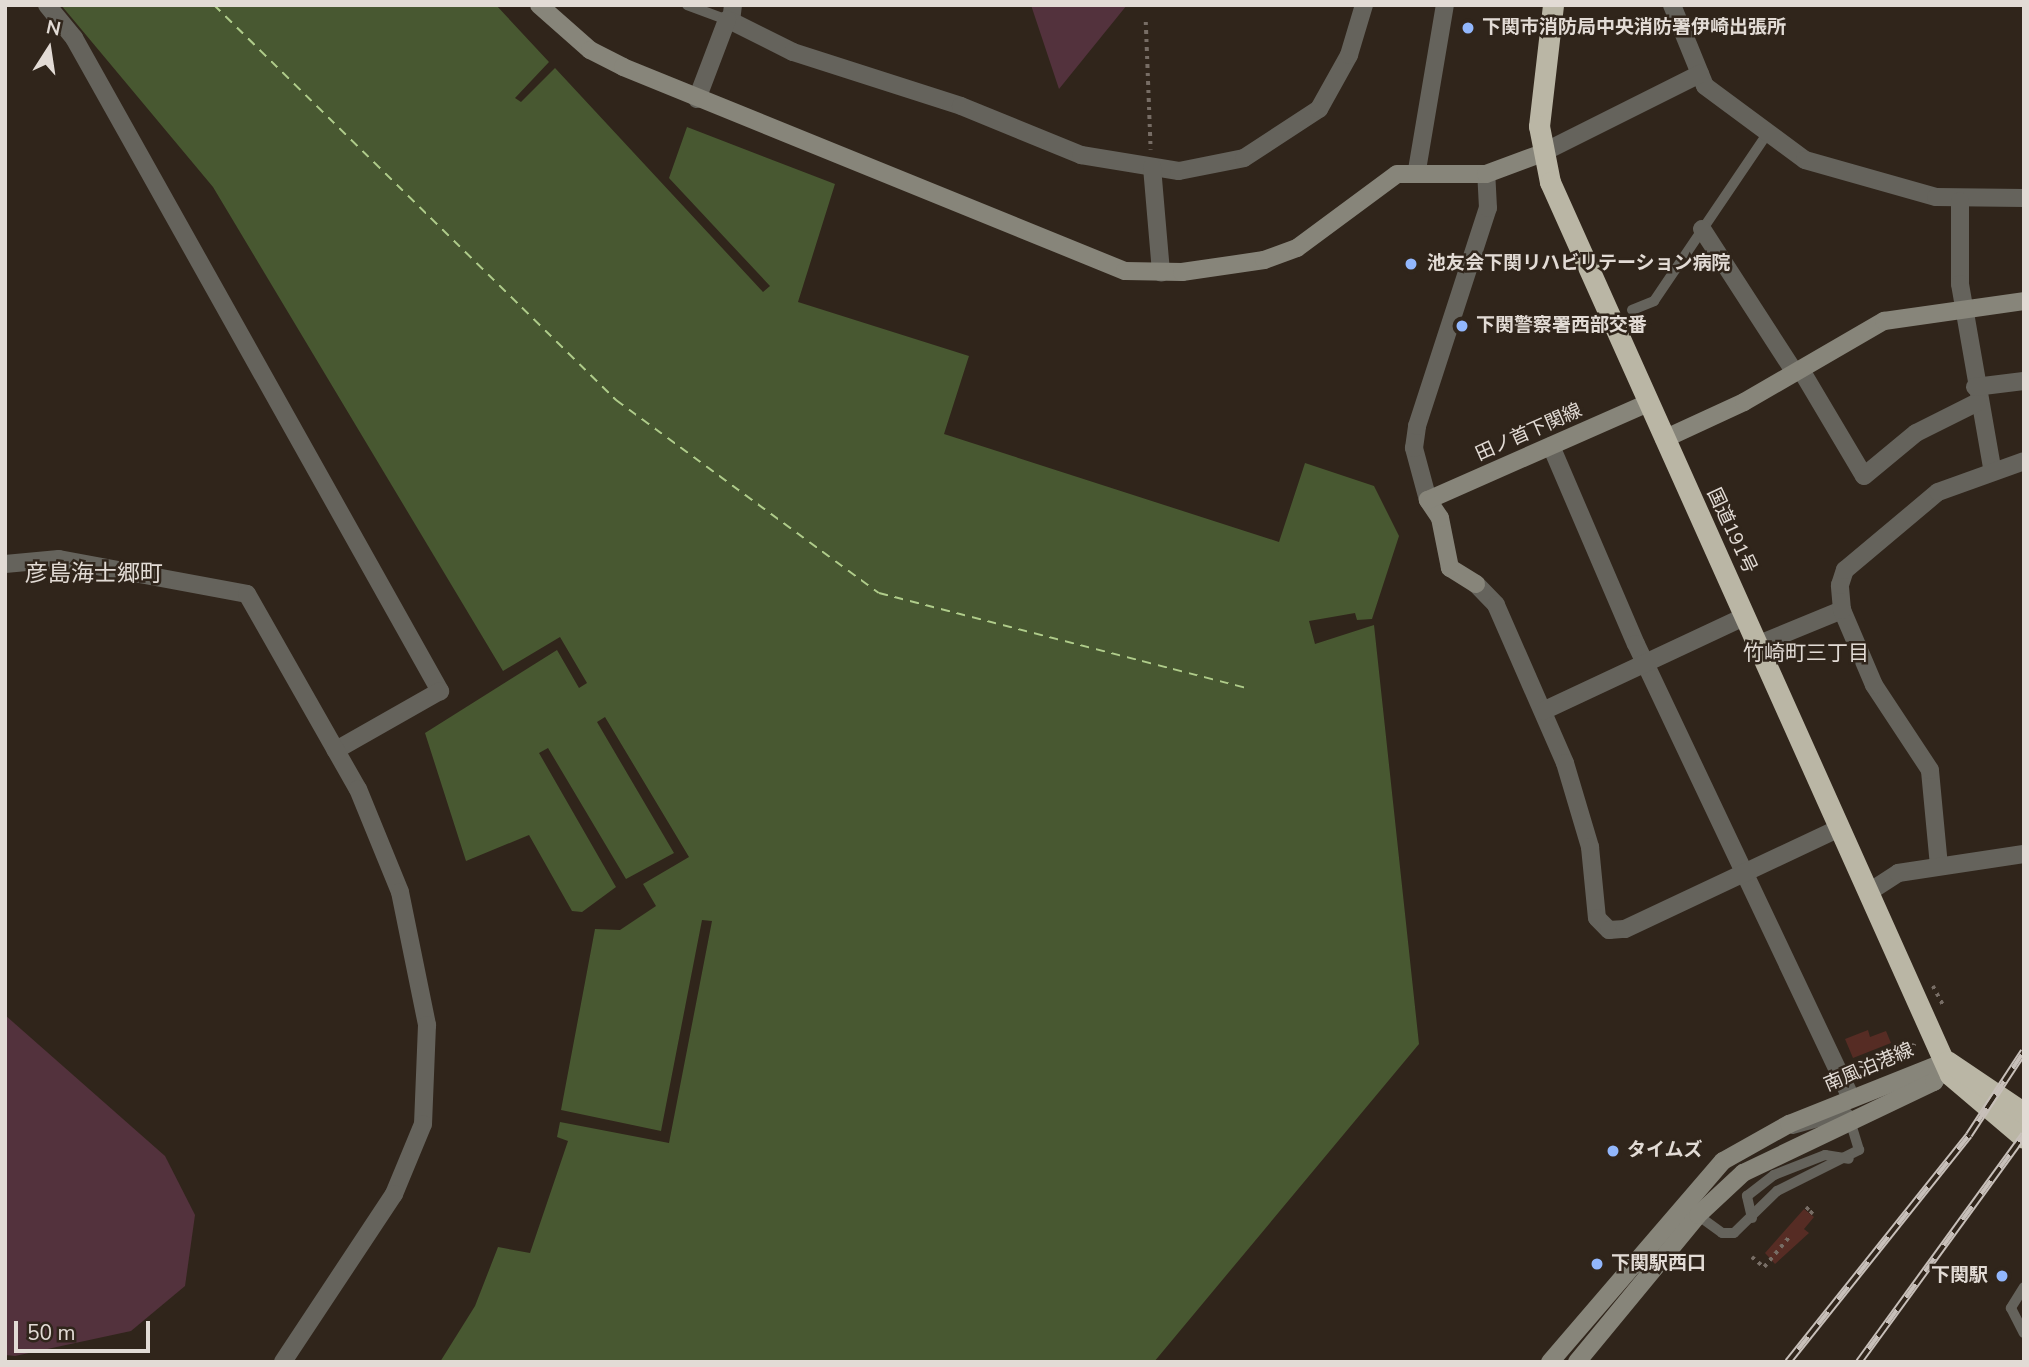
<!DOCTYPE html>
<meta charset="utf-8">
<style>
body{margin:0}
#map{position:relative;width:2029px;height:1367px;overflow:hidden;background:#30251b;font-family:"Nunito Sans","Noto Sans JP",sans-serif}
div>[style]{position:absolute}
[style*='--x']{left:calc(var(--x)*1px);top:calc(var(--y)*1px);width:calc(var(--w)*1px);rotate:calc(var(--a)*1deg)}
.green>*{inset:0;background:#53323d}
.water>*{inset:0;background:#485831}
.ferry>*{height:2px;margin-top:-1px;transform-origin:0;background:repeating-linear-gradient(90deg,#afcc8a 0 9px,transparent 0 16px)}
.building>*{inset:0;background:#562c24}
.path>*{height:3.5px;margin-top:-1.75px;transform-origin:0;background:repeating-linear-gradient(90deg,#776d65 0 3.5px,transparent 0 8.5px)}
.lane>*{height:10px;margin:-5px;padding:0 5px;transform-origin:5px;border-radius:5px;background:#65635c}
.street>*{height:18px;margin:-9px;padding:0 9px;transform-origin:9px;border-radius:9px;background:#65635c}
.secondary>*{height:18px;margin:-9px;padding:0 9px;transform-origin:9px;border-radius:9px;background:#87857a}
.highway>*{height:21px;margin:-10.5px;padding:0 10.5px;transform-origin:10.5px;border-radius:10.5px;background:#bab6a5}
.rail>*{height:8px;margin-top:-4px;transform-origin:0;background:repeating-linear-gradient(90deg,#30251b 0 16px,#c7bfb9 0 32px);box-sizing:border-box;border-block:2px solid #c7bfb9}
.dots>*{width:19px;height:19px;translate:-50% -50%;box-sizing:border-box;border:4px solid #30251b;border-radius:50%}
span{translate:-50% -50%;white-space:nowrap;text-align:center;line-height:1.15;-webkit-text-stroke:5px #30251b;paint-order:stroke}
.poi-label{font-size:19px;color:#e2dbd5;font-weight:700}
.left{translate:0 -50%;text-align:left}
.right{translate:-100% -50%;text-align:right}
.street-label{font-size:19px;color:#e2dbd5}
.neighbourhood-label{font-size:21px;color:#e2dbd5}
.quarter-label{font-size:23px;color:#e2dbd5}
.frame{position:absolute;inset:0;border:7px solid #e2dbd5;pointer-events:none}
.north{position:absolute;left:14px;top:14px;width:70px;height:70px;-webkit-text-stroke:5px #30251b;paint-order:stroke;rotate:12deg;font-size:19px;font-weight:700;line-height:28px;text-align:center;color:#e2dbd5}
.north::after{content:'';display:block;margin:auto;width:24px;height:32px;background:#e2dbd5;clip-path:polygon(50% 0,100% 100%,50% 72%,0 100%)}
.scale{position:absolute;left:14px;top:1321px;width:136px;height:32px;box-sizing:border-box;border:4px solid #e2dbd5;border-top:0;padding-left:9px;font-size:21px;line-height:24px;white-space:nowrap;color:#e2dbd5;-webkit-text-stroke:5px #30251b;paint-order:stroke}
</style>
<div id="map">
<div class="green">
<i style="clip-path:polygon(1031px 5px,1127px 5px,1059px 89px)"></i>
<i style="clip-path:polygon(5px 1015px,165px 1156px,195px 1215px,185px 1286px,131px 1331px,15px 1356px,5px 1355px)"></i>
</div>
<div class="water">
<i style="clip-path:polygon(61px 5px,496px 5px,549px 62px,515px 98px,521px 102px,555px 68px,763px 292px,770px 286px,669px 178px,687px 127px,835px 184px,798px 302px,969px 356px,944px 434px,1279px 542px,1305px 463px,1374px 486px,1399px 536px,1372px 619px,1357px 620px,1355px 613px,1309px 621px,1315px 644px,1374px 625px,1419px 1044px,1154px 1362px,440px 1362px,475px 1306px,498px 1247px,530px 1253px,568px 1141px,557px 1137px,560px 1122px,669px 1143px,712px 921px,702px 920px,661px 1131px,561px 1110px,595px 929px,620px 930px,656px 906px,643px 884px,689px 857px,605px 717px,597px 722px,674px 853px,626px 879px,548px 748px,539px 753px,616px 887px,582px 912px,572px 911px,529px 835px,466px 861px,425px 733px,557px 650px,579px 688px,587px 683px,560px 637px,503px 671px,213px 187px)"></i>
</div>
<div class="ferry">
<i style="--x:214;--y:5;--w:564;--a:44.5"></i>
<i style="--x:616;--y:400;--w:326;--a:36.3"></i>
<i style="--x:879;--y:593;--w:383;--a:14.5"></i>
</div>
<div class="building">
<i style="clip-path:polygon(1868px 1030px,1870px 1037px,1886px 1031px,1891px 1043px,1853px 1058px,1845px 1039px)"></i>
<i style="clip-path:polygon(1804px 1209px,1814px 1217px,1804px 1229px,1809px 1233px,1775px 1264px,1765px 1253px)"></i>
</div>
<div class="path">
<i style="--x:1146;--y:22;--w:128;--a:87.8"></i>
<i style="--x:1933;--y:986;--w:21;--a:62"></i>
<i style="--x:1910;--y:1053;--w:10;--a:-66"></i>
<i style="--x:1806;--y:1210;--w:8;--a:-50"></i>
<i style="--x:1810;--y:1214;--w:8;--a:-50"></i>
<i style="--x:1752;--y:1257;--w:16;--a:40"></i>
<i style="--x:1764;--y:1267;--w:39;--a:-50"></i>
</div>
<div class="lane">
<i style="--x:687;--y:5;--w:46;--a:20.4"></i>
<i style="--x:1632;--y:310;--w:24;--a:-22"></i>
<i style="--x:1654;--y:301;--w:198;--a:-55.9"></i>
<i style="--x:1696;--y:1214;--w:32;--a:36"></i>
<i style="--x:1722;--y:1233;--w:12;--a:0"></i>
<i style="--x:1734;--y:1233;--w:60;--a:-44.3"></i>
<i style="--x:1777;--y:1191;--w:92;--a:-26.6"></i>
<i style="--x:1859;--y:1150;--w:38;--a:-107"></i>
<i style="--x:1848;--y:1114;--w:57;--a:164.7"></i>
<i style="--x:1752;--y:1218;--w:23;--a:-103"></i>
<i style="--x:1747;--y:1196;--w:34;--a:-38"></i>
<i style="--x:1774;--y:1175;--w:55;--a:-21.4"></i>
<i style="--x:1825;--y:1155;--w:24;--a:9"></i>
<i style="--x:2024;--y:1287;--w:25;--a:122"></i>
<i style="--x:2011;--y:1308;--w:28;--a:63"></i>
</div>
<div class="street">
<i style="--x:47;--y:5;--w:43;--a:50.7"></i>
<i style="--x:74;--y:38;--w:749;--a:60.73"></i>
<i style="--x:440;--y:691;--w:120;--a:150.4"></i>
<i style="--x:733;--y:5;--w:16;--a:97"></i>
<i style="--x:731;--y:21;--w:69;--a:26.6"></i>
<i style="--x:793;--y:52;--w:176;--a:17.8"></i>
<i style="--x:961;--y:106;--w:130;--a:22.2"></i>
<i style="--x:1081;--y:155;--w:99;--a:9.3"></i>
<i style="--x:1179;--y:171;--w:66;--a:-11.3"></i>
<i style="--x:1244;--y:158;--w:90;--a:-33.2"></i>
<i style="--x:1319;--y:109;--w:62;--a:-60.9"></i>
<i style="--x:1349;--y:55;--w:52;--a:-73.3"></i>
<i style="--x:1672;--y:5;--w:87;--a:67.8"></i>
<i style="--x:1705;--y:86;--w:124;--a:36.5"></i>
<i style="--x:1805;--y:160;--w:136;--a:15.8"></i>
<i style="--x:1936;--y:197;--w:88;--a:0.7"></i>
<i style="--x:697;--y:99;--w:85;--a:-69.2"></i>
<i style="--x:1540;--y:154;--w:179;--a:-26.6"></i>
<i style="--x:1152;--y:167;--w:106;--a:85.1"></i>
<i style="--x:1417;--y:170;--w:167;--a:-80.4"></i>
<i style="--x:1960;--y:201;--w:83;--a:90"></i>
<i style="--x:1960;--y:284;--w:186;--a:80.1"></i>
<i style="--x:1702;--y:229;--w:171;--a:57.1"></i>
<i style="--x:1801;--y:370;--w:123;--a:59.3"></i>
<i style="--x:1864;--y:476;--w:67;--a:-39.6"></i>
<i style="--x:1916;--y:433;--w:69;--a:-26.6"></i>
<i style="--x:1975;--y:387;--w:49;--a:-7"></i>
<i style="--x:1551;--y:446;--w:215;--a:66.8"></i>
<i style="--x:1636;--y:644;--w:502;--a:64.66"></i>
<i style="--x:1428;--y:500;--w:54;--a:-105.1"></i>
<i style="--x:1414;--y:448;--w:22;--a:-82"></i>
<i style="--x:1417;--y:426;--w:229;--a:-72"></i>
<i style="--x:1488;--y:208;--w:34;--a:-93"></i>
<i style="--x:5;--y:564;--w:54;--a:-5.3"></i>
<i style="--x:59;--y:559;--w:191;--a:10.5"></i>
<i style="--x:247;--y:594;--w:224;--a:60.4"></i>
<i style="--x:358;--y:789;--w:111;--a:67.8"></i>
<i style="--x:400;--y:892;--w:136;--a:78.5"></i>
<i style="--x:427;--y:1025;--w:99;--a:92.3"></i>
<i style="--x:423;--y:1124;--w:76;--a:112.5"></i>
<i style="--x:394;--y:1194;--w:201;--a:123.5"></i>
<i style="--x:1476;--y:584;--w:29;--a:46"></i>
<i style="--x:1496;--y:605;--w:172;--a:66.4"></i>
<i style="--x:1565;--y:763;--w:88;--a:73.4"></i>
<i style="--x:1590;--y:847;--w:71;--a:84.4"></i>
<i style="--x:1597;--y:918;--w:17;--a:45"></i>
<i style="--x:1609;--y:930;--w:16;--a:-4"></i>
<i style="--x:1625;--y:929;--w:238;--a:-25.2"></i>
<i style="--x:1759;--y:644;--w:90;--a:-22.3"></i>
<i style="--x:1543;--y:711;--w:224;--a:-25.1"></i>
<i style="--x:1939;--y:866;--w:96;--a:-95.4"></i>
<i style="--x:1930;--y:770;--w:102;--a:-123.4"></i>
<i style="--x:1874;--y:685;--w:82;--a:-113.1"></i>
<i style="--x:1842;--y:610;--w:25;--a:-95"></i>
<i style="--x:1840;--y:585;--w:16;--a:-72"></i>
<i style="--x:1845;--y:570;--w:121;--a:-40"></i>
<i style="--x:1938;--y:492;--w:91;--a:-19.8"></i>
<i style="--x:1869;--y:892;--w:35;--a:-33"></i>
<i style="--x:1898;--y:873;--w:127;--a:-8.6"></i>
</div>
<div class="secondary">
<i style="--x:539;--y:5;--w:68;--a:41.4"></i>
<i style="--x:590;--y:50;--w:37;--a:27"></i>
<i style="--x:623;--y:67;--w:542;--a:22.12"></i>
<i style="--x:1125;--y:271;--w:57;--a:1"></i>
<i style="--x:1182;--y:272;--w:83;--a:-8.3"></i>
<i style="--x:1264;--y:260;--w:35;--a:-20"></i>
<i style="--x:1297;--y:248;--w:124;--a:-36.5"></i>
<i style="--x:1397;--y:174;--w:89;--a:0"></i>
<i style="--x:1486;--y:174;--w:58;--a:-20.3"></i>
<i style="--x:1664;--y:439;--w:88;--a:-24.8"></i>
<i style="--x:1744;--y:402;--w:162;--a:-30.1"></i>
<i style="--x:1884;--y:321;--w:141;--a:-8.1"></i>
<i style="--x:1476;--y:584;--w:31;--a:-148"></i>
<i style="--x:1450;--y:568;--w:51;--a:-101.3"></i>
<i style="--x:1440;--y:518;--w:22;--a:-124"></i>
<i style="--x:1428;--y:500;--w:238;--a:-23.8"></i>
<i style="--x:1550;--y:1362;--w:265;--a:-49.3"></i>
<i style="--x:1723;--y:1161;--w:76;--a:-29.3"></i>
<i style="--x:1789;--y:1124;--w:170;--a:-21.7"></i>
<i style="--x:1577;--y:1362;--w:190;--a:-50.5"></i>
<i style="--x:1698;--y:1215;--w:62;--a:-43"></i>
<i style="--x:1743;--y:1173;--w:212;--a:-25.5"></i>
<i style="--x:1934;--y:1082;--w:25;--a:-58"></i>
</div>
<div class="highway">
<i style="--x:1553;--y:5;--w:122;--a:96.6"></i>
<i style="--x:1539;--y:126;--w:57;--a:78.9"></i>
<i style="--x:1550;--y:182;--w:978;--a:65.87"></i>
<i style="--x:1950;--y:1075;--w:97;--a:40.4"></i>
<i style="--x:1947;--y:1061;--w:93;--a:34"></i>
</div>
<div class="rail">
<i style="--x:1788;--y:1362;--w:290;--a:-51.4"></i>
<i style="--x:1969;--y:1135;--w:100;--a:-56.8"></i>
<i style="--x:1859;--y:1362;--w:281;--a:-54"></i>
</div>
<div class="dots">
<i style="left:1468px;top:28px;background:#92b7fd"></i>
<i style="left:1411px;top:264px;background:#92b7fd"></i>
<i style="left:1462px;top:326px;background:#92b7fd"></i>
<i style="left:1613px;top:1151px;background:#92b7fd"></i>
<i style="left:1597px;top:1264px;background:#92b7fd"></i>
<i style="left:2002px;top:1276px;background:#92b7fd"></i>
</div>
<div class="poi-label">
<span class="left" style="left:1482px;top:28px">下関市消防局中央消防署伊崎出張所</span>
<span class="left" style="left:1427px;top:264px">池友会下関リハビリテーション病院</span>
<span class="left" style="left:1476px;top:326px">下関警察署西部交番</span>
<span class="left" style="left:1627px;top:1151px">タイムズ</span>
<span class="left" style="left:1611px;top:1264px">下関駅西口</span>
<span class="right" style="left:1988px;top:1276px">下関駅</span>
</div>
<div class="street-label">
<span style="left:1529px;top:433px;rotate:-24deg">田ノ首下関線</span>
<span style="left:1731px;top:531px;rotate:65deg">国道191号</span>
<span style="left:1869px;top:1068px;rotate:-23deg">南風泊港線</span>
</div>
<div class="neighbourhood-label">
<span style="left:1806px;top:653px">竹崎町三丁目</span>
</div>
<div class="quarter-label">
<span style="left:94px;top:574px">彦島海士郷町</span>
</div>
<div class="frame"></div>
<div class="north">N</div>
<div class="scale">50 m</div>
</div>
